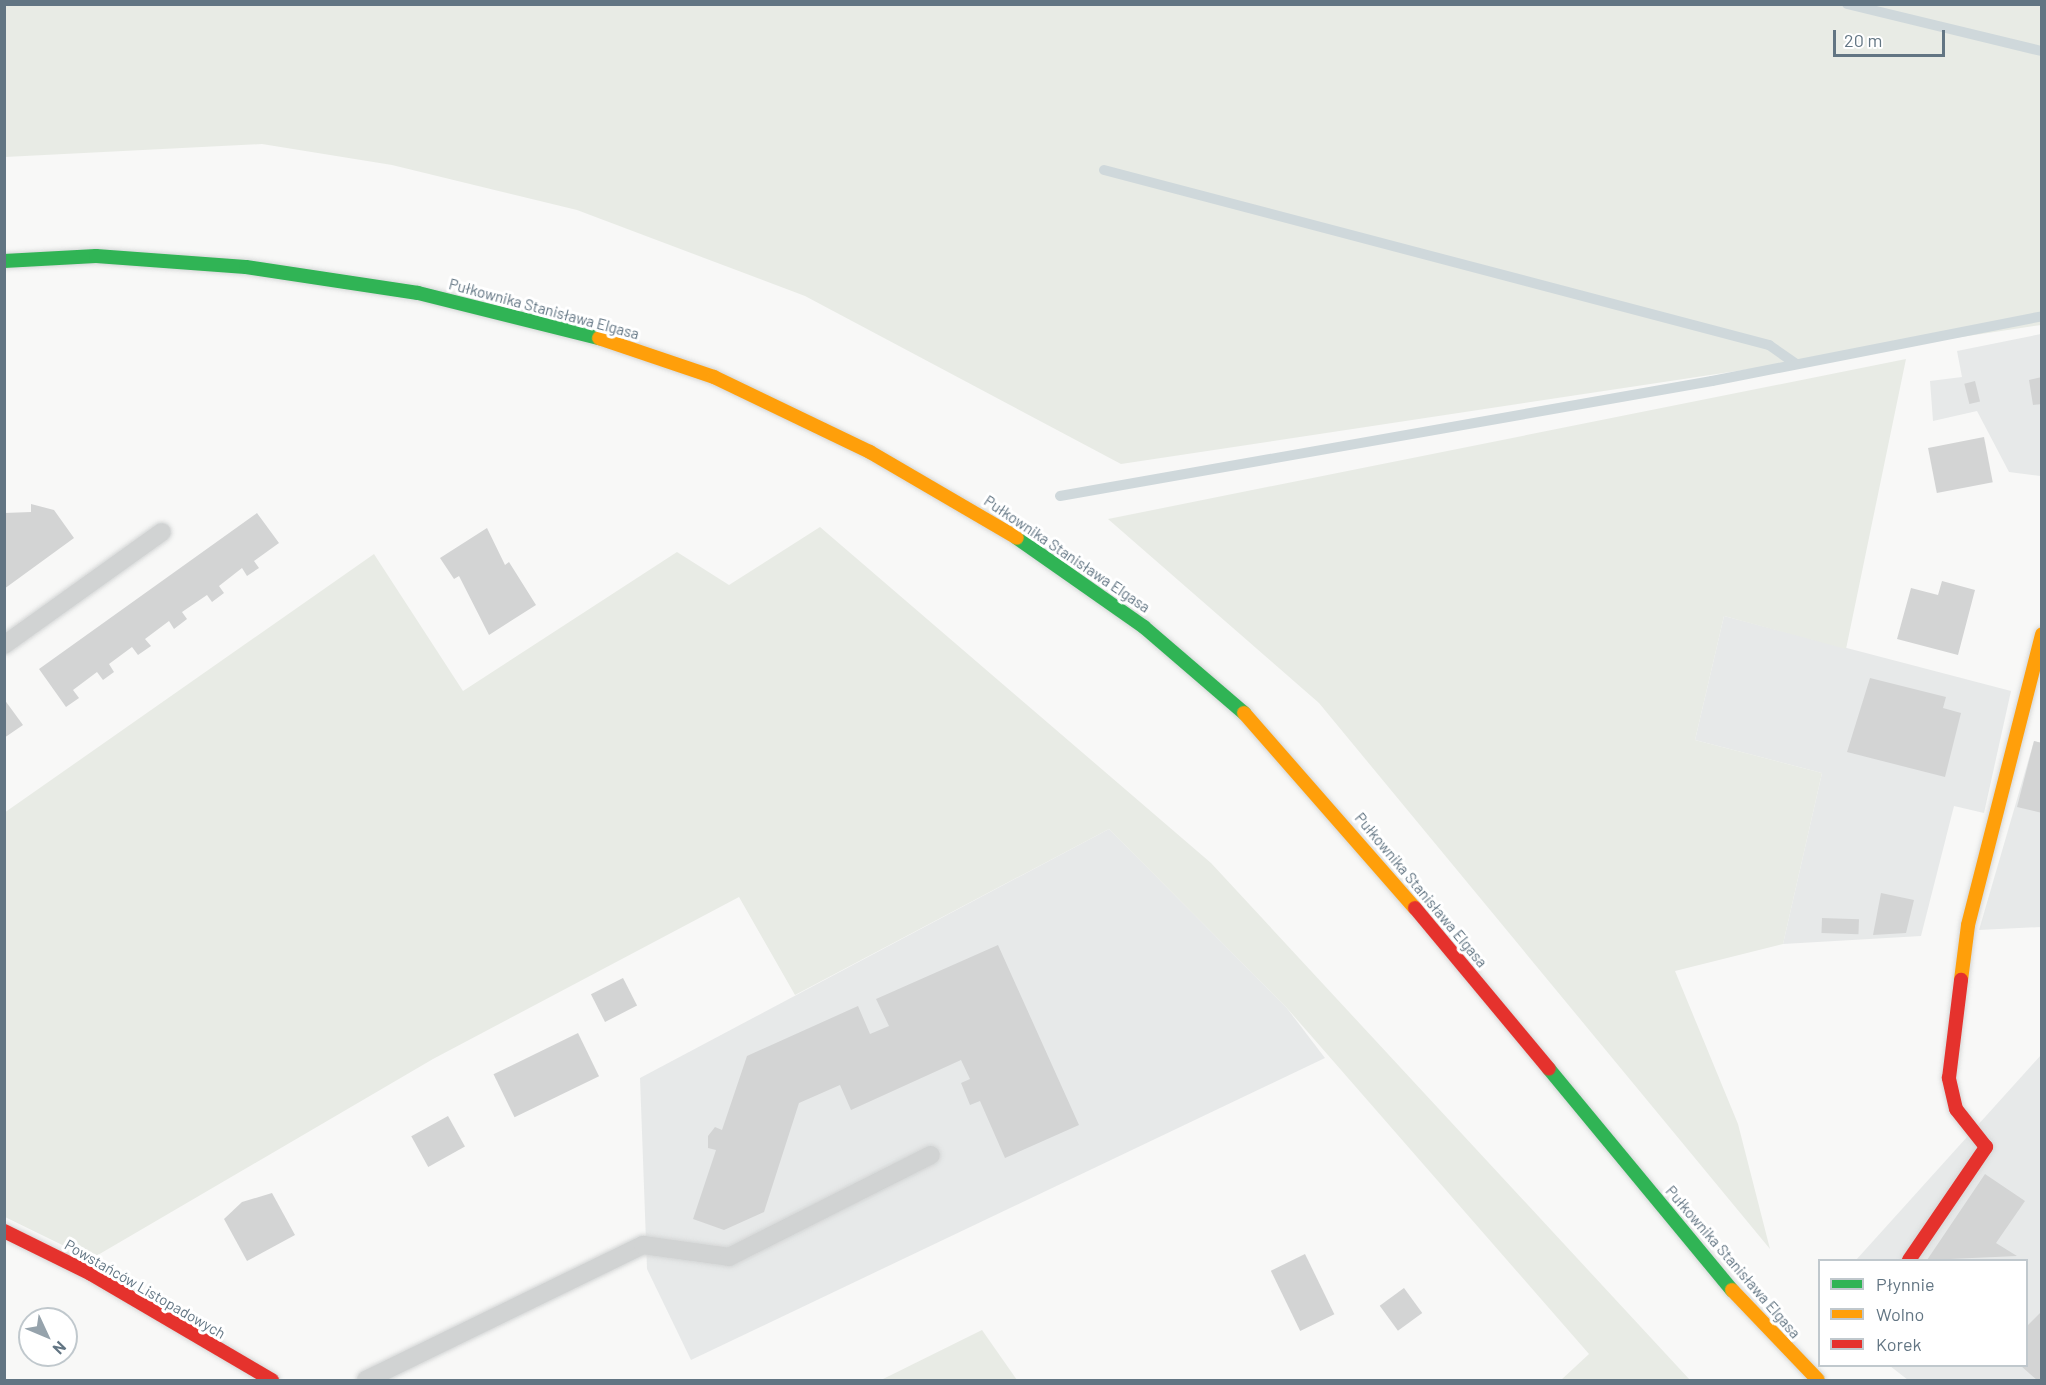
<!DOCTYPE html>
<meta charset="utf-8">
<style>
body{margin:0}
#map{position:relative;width:2046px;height:1385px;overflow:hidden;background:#f8f8f7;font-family:Barlow,sans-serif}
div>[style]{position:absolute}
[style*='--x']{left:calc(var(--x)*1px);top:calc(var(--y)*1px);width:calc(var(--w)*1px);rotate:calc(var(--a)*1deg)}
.built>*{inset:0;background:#e7e9e9}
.green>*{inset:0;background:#e8ebe5}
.stream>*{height:10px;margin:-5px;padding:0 5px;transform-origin:5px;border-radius:5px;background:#cfd8db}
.building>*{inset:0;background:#d3d4d4;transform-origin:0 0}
.roads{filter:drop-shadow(0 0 2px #d4d6d6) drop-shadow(0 0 2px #d4d6d6)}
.lane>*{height:18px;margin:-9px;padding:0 9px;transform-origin:9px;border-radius:9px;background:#d1d3d3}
.fast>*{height:14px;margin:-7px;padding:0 7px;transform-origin:7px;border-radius:7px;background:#30b455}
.slow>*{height:14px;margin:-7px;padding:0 7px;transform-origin:7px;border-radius:7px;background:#ff9f0a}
.jam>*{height:14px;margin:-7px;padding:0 7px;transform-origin:7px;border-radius:7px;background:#e5322d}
span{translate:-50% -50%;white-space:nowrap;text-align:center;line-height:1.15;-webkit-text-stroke:6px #fff;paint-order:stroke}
.street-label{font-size:15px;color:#627583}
.frame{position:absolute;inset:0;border:6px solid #627583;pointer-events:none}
.legend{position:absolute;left:1818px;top:1259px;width:210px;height:108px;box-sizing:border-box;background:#fff;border:2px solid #c0c8cd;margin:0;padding:8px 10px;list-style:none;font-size:18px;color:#627583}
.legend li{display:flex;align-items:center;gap:12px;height:30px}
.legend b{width:30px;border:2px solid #c0c8cd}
.north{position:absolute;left:18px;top:1307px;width:60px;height:60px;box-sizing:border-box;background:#fff;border:2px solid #c0c8cd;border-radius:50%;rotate:134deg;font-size:16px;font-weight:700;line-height:24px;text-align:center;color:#627583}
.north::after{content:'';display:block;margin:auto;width:21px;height:27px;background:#96a3ac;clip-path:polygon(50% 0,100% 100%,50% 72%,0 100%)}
.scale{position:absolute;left:1833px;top:30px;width:112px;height:27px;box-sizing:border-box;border:3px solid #627583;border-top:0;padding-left:8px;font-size:18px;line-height:21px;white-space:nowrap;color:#627583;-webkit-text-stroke:4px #fff;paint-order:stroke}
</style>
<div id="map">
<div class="built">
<i style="clip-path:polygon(2041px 334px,2041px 476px,2009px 472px,1977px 411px,1933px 421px,1930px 381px,1962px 377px,1957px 351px)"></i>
<i style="clip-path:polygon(1724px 616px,2011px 691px,1984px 813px,1954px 806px,1921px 936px,1783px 944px,1822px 773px,1695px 740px)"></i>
<i style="clip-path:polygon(2034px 741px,2041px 743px,2041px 927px,1979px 930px)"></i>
<i style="clip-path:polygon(1109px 829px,1286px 1007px,1325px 1058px,691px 1360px,647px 1269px,640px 1078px)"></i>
<i style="clip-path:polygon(2041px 1055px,2041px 1380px,1908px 1380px,1890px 1366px,2026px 1366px,2026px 1260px,1856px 1260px)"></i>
</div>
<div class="green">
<i style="clip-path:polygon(5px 4px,2041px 5px,2041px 325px,1121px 464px,805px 296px,577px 210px,392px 165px,262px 144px,5px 157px)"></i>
<i style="clip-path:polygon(1906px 359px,1846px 649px,1724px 616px,1695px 740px,1822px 773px,1783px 944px,1675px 971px,1738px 1124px,1770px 1249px,1319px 703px,1108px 519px)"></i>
<i style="clip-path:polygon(820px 527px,1211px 863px,1690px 1380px,1561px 1380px,1589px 1354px,1286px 1007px,1109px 829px,795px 995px,739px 897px,433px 1059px,91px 1259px,5px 1217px,4px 813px,374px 554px,463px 691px,677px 552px,729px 585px)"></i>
<i style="clip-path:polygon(982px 1330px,1017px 1380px,881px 1380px)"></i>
</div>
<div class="stream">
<i style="--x:1847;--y:4;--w:201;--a:13.6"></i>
<i style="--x:1104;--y:170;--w:688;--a:14.74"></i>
<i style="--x:1769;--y:345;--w:33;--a:35"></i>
<i style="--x:1060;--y:496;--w:662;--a:-10"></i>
<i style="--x:1712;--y:381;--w:336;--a:-11.1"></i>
</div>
<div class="building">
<i style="clip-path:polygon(2042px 377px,2042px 404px,2033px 405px,2029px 380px)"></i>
<i style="left:1975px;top:381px;width:21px;height:11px;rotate:76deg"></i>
<i style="left:1984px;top:437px;width:46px;height:57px;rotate:79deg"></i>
<i style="clip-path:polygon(31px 504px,54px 510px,74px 538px,4px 589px,4px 513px,31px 512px)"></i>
<i style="clip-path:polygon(257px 513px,279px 543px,254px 561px,259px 568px,247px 576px,242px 568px,219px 586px,224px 593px,212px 602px,207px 595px,182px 612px,187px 619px,174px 629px,169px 621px,145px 639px,151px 646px,138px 655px,132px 647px,109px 664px,114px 672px,103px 680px,97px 672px,73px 690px,79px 698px,66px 707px,39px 669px)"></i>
<i style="clip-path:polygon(487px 528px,505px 565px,509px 562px,536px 605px,489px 635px,459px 576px,454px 579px,440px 558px)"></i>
<i style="clip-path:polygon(1942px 581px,1975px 590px,1958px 655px,1897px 639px,1911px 588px,1938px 595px)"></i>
<i style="clip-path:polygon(1870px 678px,1946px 697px,1943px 708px,1961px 713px,1945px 777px,1847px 752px)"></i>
<i style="clip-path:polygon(4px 699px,23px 725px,4px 738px)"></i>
<i style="clip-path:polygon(2034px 741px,2042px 743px,2042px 813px,2017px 807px)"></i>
<i style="clip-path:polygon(1881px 893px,1914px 900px,1906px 933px,1873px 935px)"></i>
<i style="left:1822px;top:918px;width:37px;height:15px;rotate:2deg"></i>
<i style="clip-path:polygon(998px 945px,1079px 1125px,1005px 1158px,980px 1101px,970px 1105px,961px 1083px,970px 1079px,961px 1060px,851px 1110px,840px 1085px,799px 1103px,764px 1212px,724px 1230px,693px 1219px,716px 1150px,708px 1148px,708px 1136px,715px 1127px,722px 1130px,747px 1056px,858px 1006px,870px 1034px,889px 1026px,876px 999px)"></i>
<i style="left:623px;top:978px;width:31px;height:36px;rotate:63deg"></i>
<i style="left:578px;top:1033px;width:48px;height:94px;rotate:64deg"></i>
<i style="left:448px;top:1116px;width:35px;height:42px;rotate:61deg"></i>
<i style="clip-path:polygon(1985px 1174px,2025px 1201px,1996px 1243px,2017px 1256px,1927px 1260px)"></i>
<i style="clip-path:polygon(272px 1193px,295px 1235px,247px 1261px,224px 1219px,242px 1202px)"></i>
<i style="left:1305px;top:1254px;width:67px;height:38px;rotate:64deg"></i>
<i style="left:1404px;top:1288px;width:31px;height:30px;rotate:54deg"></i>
<i style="clip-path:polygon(2042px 1311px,2042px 1380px,2037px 1380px,2021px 1366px,2026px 1366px,2026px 1327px)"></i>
</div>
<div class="roads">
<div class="lane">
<i style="--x:4;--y:645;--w:194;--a:-35.6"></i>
<i style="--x:366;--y:1380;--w:308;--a:-26"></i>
<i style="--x:643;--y:1245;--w:87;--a:7.9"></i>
<i style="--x:729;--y:1257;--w:226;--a:-26.8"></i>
</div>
<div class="fast">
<i style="--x:4;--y:261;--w:92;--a:-3.1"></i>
<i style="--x:96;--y:256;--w:150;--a:4.2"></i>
<i style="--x:246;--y:267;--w:174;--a:8.6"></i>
<i style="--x:418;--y:293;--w:187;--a:14"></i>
<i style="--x:1017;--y:538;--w:155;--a:35"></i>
<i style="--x:1144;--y:627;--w:132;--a:40.7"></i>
<i style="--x:1549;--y:1069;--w:287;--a:50.4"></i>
</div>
<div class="slow">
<i style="--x:599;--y:338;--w:121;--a:18.7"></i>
<i style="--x:714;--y:377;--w:173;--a:25.7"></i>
<i style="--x:870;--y:452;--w:170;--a:30.3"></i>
<i style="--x:1244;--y:713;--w:259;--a:48.8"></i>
<i style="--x:1961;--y:980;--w:55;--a:-82.7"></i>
<i style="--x:1968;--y:925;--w:300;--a:-75.7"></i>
<i style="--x:1732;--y:1290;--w:124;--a:46.3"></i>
</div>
<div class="jam">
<i style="--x:1415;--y:908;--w:209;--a:50.2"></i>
<i style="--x:4;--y:1231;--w:97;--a:26.3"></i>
<i style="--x:91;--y:1274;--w:210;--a:30.4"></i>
<i style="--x:1909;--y:1260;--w:137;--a:-55.7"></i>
<i style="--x:1986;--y:1147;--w:48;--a:-128.3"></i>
<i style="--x:1956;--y:1109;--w:32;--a:-103"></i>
<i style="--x:1949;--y:1078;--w:99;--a:-83"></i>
</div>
</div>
<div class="street-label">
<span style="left:544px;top:309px;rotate:15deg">Pułkownika Stanisława Elgasa</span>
<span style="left:1067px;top:554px;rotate:34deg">Pułkownika Stanisława Elgasa</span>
<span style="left:1421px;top:890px;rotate:50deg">Pułkownika Stanisława Elgasa</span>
<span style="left:1733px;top:1262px;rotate:49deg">Pułkownika Stanisława Elgasa</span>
<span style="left:145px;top:1289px;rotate:30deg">Powstańców Listopadowych</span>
</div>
<div class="frame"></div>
<ul class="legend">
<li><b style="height:8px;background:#30b455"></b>Płynnie</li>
<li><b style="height:8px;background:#ff9f0a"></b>Wolno</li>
<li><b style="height:8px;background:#e5322d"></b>Korek</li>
</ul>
<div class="north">N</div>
<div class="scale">20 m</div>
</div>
